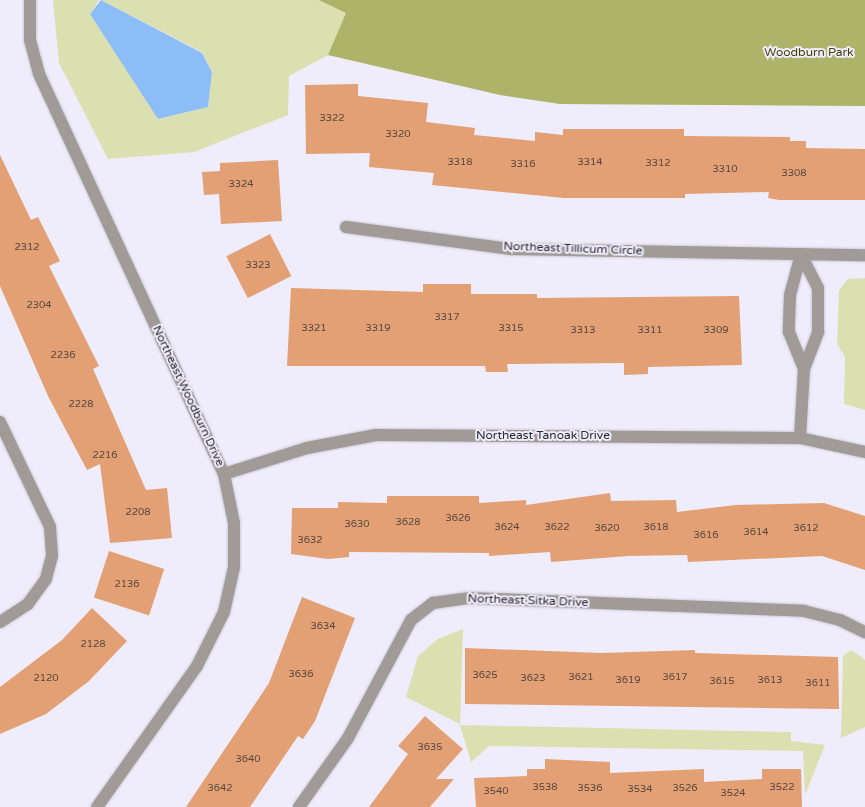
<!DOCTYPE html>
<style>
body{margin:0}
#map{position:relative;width:865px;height:807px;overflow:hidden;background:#efecfb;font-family:"Varela Round",sans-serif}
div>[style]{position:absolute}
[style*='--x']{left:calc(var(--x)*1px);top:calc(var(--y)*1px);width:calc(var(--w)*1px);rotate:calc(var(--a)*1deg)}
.green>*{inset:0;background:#dbe0b0}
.forest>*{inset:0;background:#adb368}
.water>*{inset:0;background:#8cbdf7}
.building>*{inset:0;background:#e2a074;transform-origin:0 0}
.roads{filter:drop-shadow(0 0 1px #ccc9d6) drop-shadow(0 0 1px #ccc9d6)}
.minor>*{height:12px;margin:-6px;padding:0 6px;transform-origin:6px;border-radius:6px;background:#a09b96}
span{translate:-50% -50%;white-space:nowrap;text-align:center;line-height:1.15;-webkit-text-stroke:4px #efecfb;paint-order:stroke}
.number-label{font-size:10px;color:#584740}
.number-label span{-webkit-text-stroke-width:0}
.park-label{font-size:12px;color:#3f4206}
.street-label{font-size:12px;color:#2a292e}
</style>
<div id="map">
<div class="green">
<i style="clip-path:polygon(53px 0,99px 0,90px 14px,159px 119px,208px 107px,212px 72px,202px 52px,101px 0,865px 0,865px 106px,560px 104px,328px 55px,289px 76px,288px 115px,194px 152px,108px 159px,59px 63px)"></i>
<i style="clip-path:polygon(865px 278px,865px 410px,844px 404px,845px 357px,837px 344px,839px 290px,848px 279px)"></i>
<i style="clip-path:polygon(463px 629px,460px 724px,406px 697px,418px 656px,438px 639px)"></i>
<i style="clip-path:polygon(851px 650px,865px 660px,865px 727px,841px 738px,843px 656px)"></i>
<i style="clip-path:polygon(460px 725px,791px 732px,791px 741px,825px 745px,805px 795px,803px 751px,489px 746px,471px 762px)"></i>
</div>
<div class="forest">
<i style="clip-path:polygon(319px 0,865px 0,865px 106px,560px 104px,500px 95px,328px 55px,346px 13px)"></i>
</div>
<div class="water">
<i style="clip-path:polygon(101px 0,202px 53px,212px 72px,208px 107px,158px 119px,90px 14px)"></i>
</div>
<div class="building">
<i style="clip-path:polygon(358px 84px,358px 96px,428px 103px,426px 122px,475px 128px,474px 135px,535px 141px,535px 132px,563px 135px,563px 129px,684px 129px,684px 136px,790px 137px,790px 141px,806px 141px,806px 148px,865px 149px,865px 200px,779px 200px,768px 198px,769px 192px,685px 194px,685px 198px,564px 198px,432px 185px,434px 173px,369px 167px,370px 153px,306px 154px,305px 85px)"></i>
<i style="clip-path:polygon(0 155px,31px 220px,38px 217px,60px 261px,49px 266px,99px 366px,93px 369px,146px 490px,167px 488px,172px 538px,110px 543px,100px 464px,87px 470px,48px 396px,0 286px)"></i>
<i style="clip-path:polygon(278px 160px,282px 221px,221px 224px,219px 194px,204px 195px,202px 172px,220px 171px,220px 163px)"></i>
<i style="left:270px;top:234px;width:47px;height:49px;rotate:63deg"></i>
<i style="clip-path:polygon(423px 284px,471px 284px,471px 294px,537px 294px,537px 298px,739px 296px,742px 365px,648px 367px,648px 374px,624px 375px,624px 363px,507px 364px,508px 372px,486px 372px,485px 366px,287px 366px,291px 288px,423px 292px)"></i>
<i style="clip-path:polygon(610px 493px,611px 501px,676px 500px,677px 512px,736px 505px,824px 503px,865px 516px,865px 570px,822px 556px,688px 562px,687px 555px,628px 556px,551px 562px,550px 552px,489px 556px,489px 553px,349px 552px,349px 557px,328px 559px,291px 554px,292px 508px,338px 508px,338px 502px,387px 503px,387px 496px,479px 496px,479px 503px,526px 500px,526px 505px)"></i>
<i style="left:109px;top:551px;width:58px;height:49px;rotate:18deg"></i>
<i style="clip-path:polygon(302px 597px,355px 618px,315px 721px,303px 739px,298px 736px,250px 807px,186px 807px,269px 683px)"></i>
<i style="clip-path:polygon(92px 608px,127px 641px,89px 681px,46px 714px,0 734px,0 687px,62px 640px)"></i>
<i style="clip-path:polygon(465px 648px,601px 653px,695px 650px,695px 653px,838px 657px,839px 709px,465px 704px)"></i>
<i style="clip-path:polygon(425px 716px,463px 749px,436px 779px,454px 779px,430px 807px,369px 807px,408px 754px,398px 746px)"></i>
<i style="clip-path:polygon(545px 759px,610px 762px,610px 773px,704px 769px,704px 782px,762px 779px,762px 769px,801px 769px,802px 807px,476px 807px,474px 778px,527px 776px,527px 769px,545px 769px)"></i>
</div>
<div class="roads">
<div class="minor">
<i style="--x:30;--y:0;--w:40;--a:90"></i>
<i style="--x:30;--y:40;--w:35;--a:75"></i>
<i style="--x:39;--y:74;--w:441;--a:65.2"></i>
<i style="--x:224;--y:474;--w:50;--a:78.5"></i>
<i style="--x:234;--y:523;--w:44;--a:90"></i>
<i style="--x:234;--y:567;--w:46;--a:102.5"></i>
<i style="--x:224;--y:612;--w:60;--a:116.6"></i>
<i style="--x:197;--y:666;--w:173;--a:125.3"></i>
<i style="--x:346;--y:227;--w:165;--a:7.6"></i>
<i style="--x:510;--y:249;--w:355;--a:1"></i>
<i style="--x:801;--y:254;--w:42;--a:105"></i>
<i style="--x:790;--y:295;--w:37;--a:92"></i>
<i style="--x:789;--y:332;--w:40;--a:68"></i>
<i style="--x:0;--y:422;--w:116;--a:64.5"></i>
<i style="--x:50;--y:527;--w:29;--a:86"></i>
<i style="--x:52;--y:556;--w:24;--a:105"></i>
<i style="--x:46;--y:579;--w:31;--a:126"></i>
<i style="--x:28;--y:604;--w:33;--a:147"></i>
<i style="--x:800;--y:438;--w:69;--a:-86.7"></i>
<i style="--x:804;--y:369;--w:40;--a:-69"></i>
<i style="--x:818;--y:332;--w:44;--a:-90"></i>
<i style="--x:818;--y:288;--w:38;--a:-117"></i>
<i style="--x:224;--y:474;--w:87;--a:-17.4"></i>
<i style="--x:307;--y:448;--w:70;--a:-10.7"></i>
<i style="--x:376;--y:435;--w:424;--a:0.4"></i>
<i style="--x:800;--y:438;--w:66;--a:12.2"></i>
<i style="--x:299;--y:807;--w:85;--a:-54.6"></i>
<i style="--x:348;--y:738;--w:134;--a:-61.9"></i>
<i style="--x:411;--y:620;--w:28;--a:-38"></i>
<i style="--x:433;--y:603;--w:37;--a:-8"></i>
<i style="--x:470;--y:598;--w:334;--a:2.2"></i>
<i style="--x:804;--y:611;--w:37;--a:14"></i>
<i style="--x:840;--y:620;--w:28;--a:26"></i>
</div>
</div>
<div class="number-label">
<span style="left:332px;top:119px">3322</span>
<span style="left:398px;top:135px">3320</span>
<span style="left:460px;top:163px">3318</span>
<span style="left:590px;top:163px">3314</span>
<span style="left:658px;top:164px">3312</span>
<span style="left:523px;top:165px">3316</span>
<span style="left:725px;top:170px">3310</span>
<span style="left:794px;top:174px">3308</span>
<span style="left:241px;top:185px">3324</span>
<span style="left:27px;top:248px">2312</span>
<span style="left:258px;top:266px">3323</span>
<span style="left:39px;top:306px">2304</span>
<span style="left:447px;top:318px">3317</span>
<span style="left:314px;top:329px">3321</span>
<span style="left:378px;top:329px">3319</span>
<span style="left:511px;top:329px">3315</span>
<span style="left:583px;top:331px">3313</span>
<span style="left:650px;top:331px">3311</span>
<span style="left:716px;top:331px">3309</span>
<span style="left:63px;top:356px">2236</span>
<span style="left:81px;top:405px">2228</span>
<span style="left:105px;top:456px">2216</span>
<span style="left:138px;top:513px">2208</span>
<span style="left:458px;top:519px">3626</span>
<span style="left:408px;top:523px">3628</span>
<span style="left:357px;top:525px">3630</span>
<span style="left:507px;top:528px">3624</span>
<span style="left:557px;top:528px">3622</span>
<span style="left:656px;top:528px">3618</span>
<span style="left:607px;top:529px">3620</span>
<span style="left:806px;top:529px">3612</span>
<span style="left:756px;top:533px">3614</span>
<span style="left:706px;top:536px">3616</span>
<span style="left:310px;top:541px">3632</span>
<span style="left:127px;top:585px">2136</span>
<span style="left:323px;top:627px">3634</span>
<span style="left:93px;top:645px">2128</span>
<span style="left:301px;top:675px">3636</span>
<span style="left:485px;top:676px">3625</span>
<span style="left:581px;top:678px">3621</span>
<span style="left:675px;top:678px">3617</span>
<span style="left:46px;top:679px">2120</span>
<span style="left:533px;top:679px">3623</span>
<span style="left:628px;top:681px">3619</span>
<span style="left:770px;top:681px">3613</span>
<span style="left:722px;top:682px">3615</span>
<span style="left:818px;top:684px">3611</span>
<span style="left:430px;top:748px">3635</span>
<span style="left:248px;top:760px">3640</span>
<span style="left:545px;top:788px">3538</span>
<span style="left:782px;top:788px">3522</span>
<span style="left:220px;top:789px">3642</span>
<span style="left:590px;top:789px">3536</span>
<span style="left:685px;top:789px">3526</span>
<span style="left:640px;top:790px">3534</span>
<span style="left:496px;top:792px">3540</span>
<span style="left:733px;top:794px">3524</span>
</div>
<div class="park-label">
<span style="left:809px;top:53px">Woodburn Park</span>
</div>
<div class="street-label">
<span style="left:573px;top:249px;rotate:2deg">Northeast Tillicum Circle</span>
<span style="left:188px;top:396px;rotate:65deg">Northeast Woodburn Drive</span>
<span style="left:543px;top:436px">Northeast Tanoak Drive</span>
<span style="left:528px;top:601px;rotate:2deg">Northeast Sitka Drive</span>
</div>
</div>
